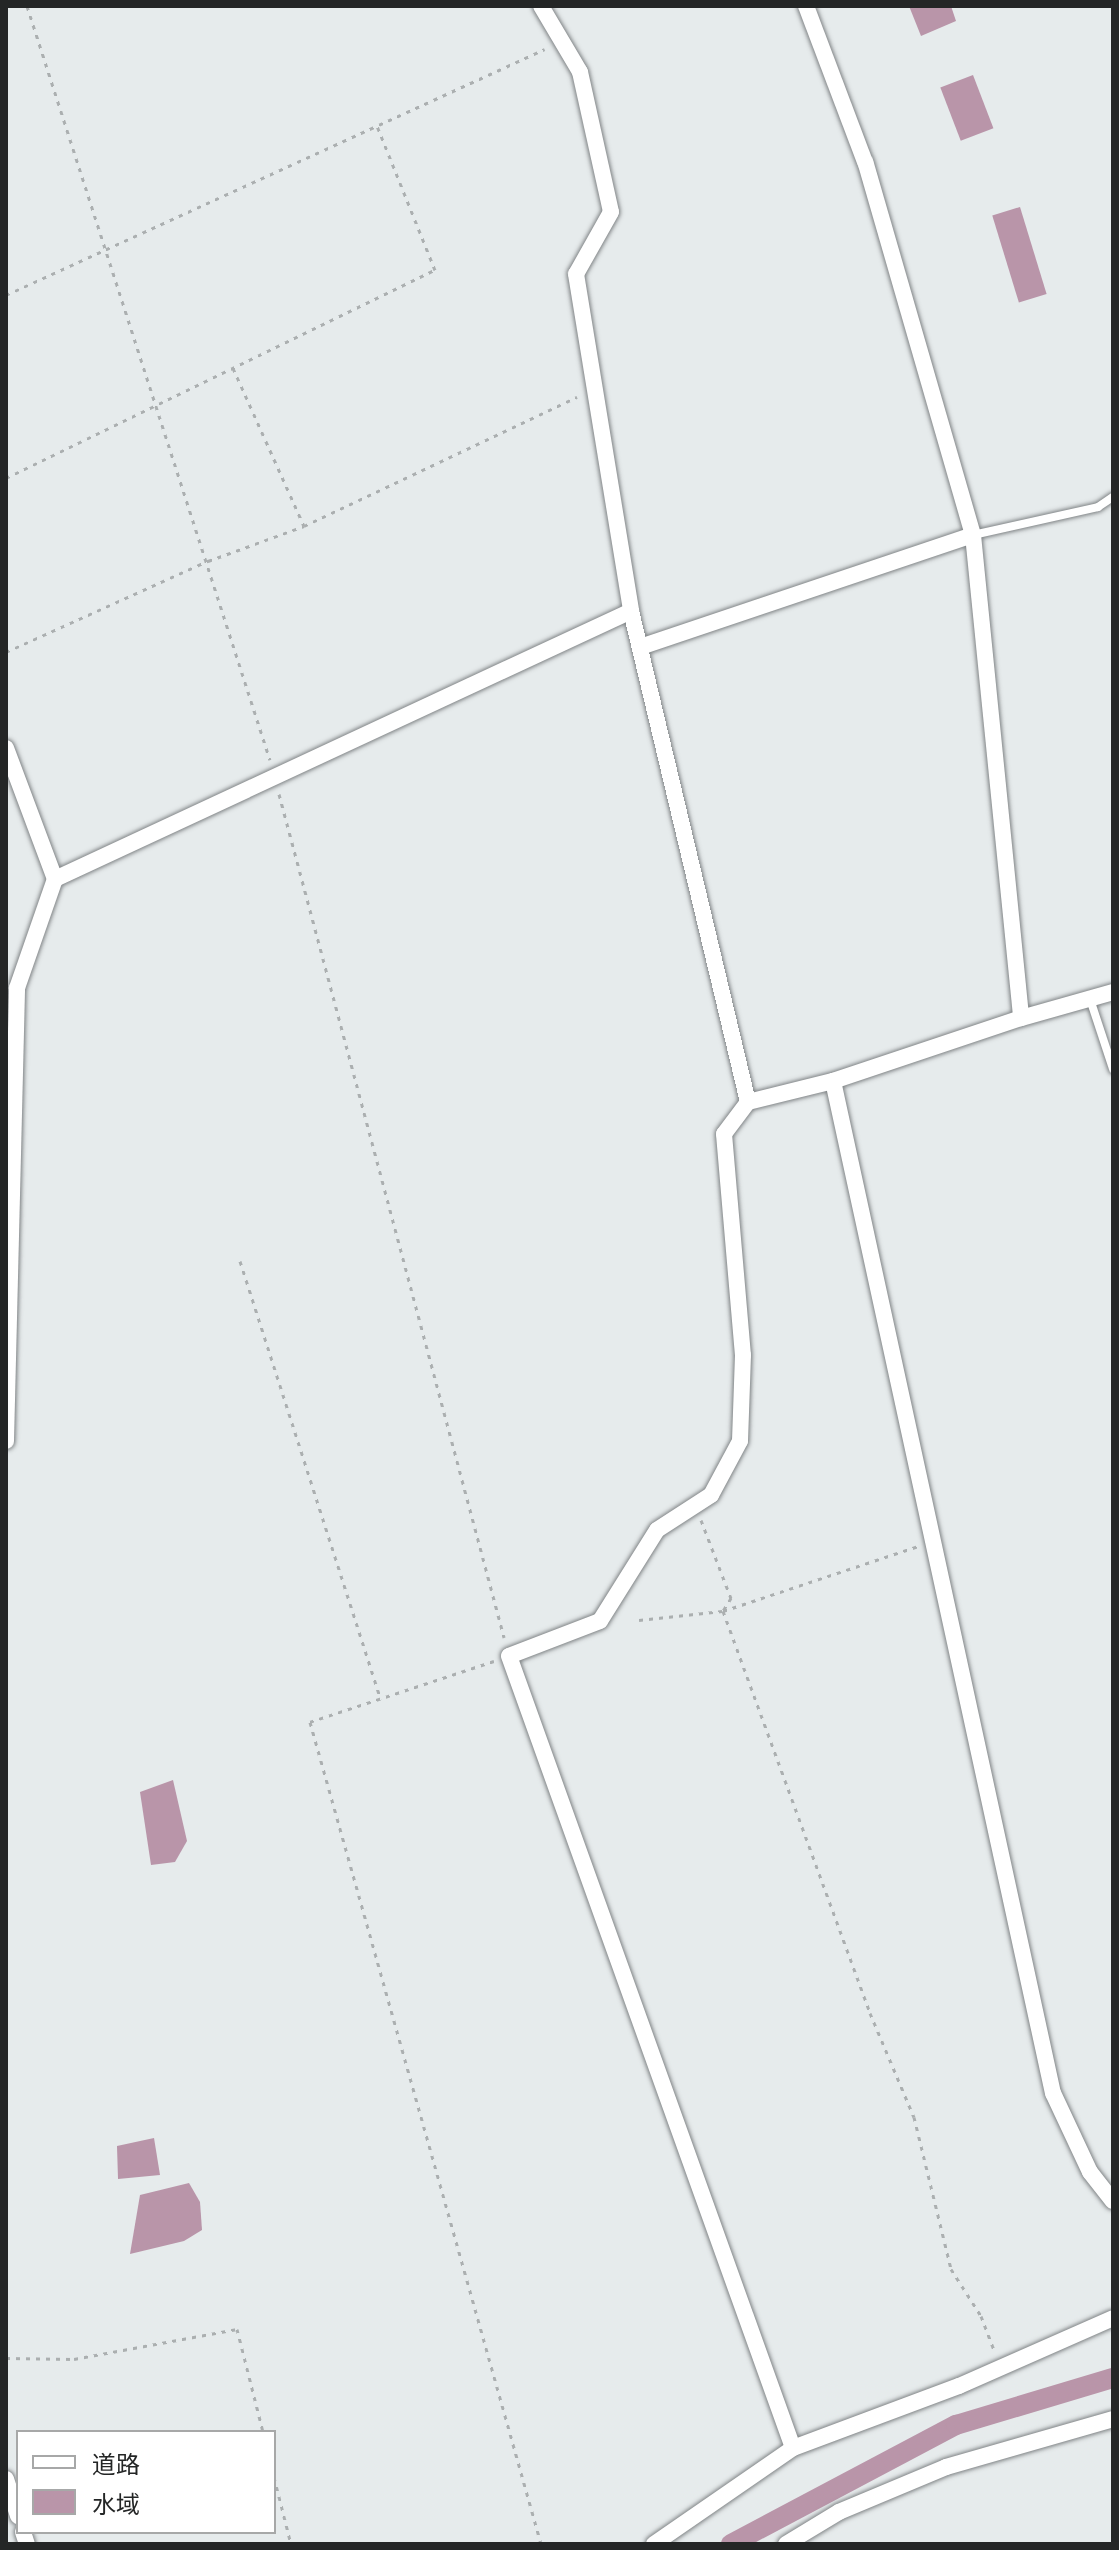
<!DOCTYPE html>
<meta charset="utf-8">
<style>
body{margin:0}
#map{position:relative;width:1119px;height:2550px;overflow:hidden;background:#e6ebec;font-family:"Crimson Pro","Noto Sans SC",serif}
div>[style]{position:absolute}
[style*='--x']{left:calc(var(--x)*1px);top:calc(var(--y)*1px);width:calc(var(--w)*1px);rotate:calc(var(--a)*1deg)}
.water>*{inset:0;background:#b995a9;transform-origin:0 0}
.canal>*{height:20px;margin:-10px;padding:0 10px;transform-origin:10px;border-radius:10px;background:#b995a9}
.path>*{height:3px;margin-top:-1.5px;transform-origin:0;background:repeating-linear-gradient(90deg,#abafb0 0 4px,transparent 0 10px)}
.roads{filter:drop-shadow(0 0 2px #808486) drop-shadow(0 0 2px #808486)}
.service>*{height:8px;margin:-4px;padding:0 4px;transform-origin:4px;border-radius:4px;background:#fff}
.minor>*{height:16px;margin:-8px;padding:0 8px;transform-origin:8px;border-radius:8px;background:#fff}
span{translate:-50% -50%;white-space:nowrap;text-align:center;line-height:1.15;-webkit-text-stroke:6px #fff;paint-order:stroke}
.frame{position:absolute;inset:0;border:8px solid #242626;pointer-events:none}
.legend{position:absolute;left:16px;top:2430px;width:260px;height:104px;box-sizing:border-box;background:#fff;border:2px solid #a7a8a8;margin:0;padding:10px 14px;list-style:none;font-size:24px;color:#242626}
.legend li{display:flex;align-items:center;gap:16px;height:40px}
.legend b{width:40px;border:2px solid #a7a8a8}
</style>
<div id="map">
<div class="water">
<i style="clip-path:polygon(909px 6px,951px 6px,956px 21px,921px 36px)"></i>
<i style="left:973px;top:75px;width:57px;height:35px;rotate:69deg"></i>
<i style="left:1020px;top:207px;width:91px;height:29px;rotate:73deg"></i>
<i style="clip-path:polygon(173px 1780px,187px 1841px,175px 1862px,151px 1865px,140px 1792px)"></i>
<i style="clip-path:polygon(154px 2138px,160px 2175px,118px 2179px,117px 2146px)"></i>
<i style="clip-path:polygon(189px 2183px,200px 2202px,202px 2230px,184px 2241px,130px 2254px,140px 2195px)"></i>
</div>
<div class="canal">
<i style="--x:731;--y:2544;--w:255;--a:-27.9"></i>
<i style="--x:956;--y:2425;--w:164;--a:-16.7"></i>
</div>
<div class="path">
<i style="--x:27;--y:6;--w:792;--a:72.14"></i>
<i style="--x:6;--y:295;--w:592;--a:-24.53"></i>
<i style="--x:233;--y:368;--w:173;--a:65.8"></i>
<i style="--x:304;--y:526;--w:302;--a:-25.3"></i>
<i style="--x:6;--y:478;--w:477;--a:-25.9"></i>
<i style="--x:435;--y:270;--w:155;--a:-111.9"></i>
<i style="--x:6;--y:652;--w:222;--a:-24.3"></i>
<i style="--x:208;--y:561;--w:102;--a:-20"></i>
<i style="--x:279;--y:794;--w:873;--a:75.06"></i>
<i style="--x:240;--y:1261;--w:460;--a:72.2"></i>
<i style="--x:701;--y:1520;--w:84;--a:69"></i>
<i style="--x:731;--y:1598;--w:15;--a:122"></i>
<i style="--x:723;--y:1611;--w:428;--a:69.9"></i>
<i style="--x:870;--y:2013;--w:113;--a:67.1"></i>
<i style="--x:914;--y:2117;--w:156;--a:76.3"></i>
<i style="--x:951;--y:2269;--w:56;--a:57.4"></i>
<i style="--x:981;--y:2316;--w:36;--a:69"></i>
<i style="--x:639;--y:1620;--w:84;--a:-6.1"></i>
<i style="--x:723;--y:1611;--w:206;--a:-18.4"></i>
<i style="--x:494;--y:1661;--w:194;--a:161.7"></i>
<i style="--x:310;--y:1722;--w:854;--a:74.3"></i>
<i style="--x:6;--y:2358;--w:68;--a:0.8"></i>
<i style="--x:74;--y:2359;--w:166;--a:-10.4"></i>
<i style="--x:237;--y:2329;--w:106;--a:75.8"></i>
<i style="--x:274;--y:2477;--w:69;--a:75.8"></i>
</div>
<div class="roads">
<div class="service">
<i style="--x:973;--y:535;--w:128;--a:-12.6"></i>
<i style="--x:1098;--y:507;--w:18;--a:-34"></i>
<i style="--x:1090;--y:999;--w:74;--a:71.8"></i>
</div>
<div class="minor">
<i style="--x:541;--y:6;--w:77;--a:59.4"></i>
<i style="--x:580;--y:72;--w:143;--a:77.5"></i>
<i style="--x:611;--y:212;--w:71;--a:119.4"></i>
<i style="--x:576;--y:274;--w:341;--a:80.7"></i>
<i style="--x:631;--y:611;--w:505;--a:76.6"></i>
<i style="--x:748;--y:1102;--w:88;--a:-13.9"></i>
<i style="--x:973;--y:535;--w:485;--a:84.3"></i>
<i style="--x:1021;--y:1018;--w:96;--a:-15.8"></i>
<i style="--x:640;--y:647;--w:351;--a:-18.6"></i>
<i style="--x:973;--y:535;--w:388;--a:-106.1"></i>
<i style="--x:865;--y:162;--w:167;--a:-110.7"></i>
<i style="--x:6;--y:748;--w:140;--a:69.5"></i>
<i style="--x:55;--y:879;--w:635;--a:-24.95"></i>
<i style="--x:1021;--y:1018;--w:198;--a:161.5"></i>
<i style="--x:833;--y:1081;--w:1036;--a:77.74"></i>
<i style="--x:1053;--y:2093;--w:87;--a:64.9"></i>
<i style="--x:1090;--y:2172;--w:37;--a:52"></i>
<i style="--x:748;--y:1102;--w:40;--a:127"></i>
<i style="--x:724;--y:1134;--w:222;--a:85.1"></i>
<i style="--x:743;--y:1355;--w:86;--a:92"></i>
<i style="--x:740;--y:1441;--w:61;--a:118.2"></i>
<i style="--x:711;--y:1495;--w:64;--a:147.1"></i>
<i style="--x:657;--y:1530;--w:107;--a:122.1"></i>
<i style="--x:600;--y:1621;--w:97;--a:159"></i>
<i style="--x:509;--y:1656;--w:841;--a:70.27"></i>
<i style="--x:6;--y:1441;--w:453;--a:-88.6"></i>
<i style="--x:17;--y:988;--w:115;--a:-70.8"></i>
<i style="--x:6;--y:2479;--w:39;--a:72"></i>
<i style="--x:23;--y:2532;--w:13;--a:72"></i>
<i style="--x:654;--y:2544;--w:169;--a:-34.6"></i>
<i style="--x:793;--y:2448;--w:177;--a:-20.5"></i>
<i style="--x:959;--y:2386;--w:168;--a:-23.8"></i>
<i style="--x:786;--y:2544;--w:62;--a:-31.1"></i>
<i style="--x:839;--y:2512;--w:116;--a:-22.8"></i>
<i style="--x:946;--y:2467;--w:174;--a:-16"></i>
</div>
</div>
<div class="frame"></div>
<ul class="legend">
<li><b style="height:10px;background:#fff"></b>道路</li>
<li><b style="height:22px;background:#b995a9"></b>水域</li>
</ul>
</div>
